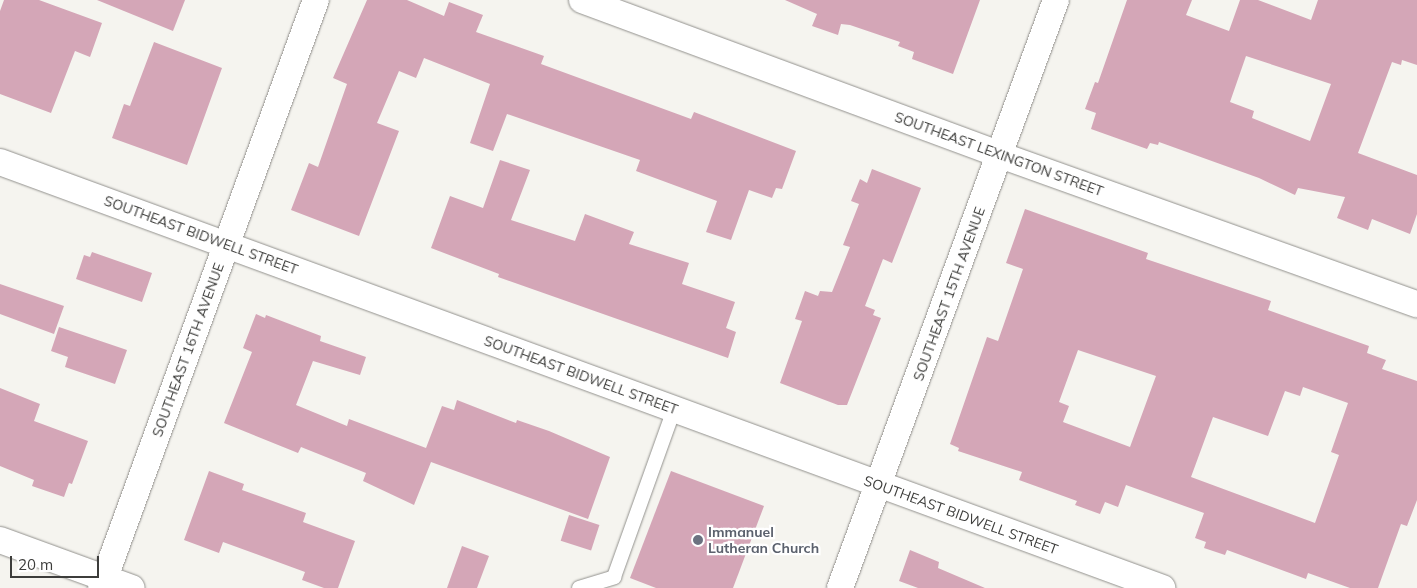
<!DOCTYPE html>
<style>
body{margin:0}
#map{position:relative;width:1417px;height:588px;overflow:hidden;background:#f5f4ef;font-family:Mulish,sans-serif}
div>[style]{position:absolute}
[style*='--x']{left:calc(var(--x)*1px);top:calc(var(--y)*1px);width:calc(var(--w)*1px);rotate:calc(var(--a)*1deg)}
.building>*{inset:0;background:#d4a6b7;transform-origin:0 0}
.roads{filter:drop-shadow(0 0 1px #92918d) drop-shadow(0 0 1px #92918d)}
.service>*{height:14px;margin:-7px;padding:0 7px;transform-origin:7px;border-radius:7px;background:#fff}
.minor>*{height:26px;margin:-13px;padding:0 13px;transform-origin:13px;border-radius:13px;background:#fff}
.dots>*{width:14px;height:14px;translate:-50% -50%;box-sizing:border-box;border:2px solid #fff;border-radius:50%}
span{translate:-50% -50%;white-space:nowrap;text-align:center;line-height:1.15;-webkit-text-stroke:4.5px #fff;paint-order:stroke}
.street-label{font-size:14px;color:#3d3d3b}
.worship-label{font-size:14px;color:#5b616d;font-weight:700}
.left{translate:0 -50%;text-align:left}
.scale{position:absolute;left:10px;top:556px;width:89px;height:22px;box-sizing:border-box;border:2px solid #3d3d3b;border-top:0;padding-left:6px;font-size:15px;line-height:18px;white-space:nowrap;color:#3d3d3b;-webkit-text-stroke:4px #fff;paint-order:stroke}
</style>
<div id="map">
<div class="building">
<i style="clip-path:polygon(4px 0,39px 0,102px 23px,90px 57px,75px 51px,51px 113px,0 94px,0 11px)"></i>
<i style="clip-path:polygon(97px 0,185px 0,173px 31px)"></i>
<i style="clip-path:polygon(367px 0,407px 0,444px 16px,449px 2px,483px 15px,476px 32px,544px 56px,541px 64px,691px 119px,694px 112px,796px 151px,782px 189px,776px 188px,772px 198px,749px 190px,731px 240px,706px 232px,717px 201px,636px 171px,640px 160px,507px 114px,493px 151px,470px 143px,490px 84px,424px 58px,416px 78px,399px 71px,377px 123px,399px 131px,359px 236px,291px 210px,309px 163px,318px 167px,347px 84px,333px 78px)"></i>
<i style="clip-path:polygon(785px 0,980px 0,953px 74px,912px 59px,914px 52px,898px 46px,900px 42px,850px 25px,841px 24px,838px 35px,812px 26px,817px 14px)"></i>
<i style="clip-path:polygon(evenodd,1127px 0,1192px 0,1186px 15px,1229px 31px,1240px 0,1258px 0,1311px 20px,1318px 0,1417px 0,1417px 65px,1402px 60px,1401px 65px,1392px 62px,1358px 153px,1417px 175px,1417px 214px,1410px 234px,1372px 219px,1368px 230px,1337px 218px,1345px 197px,1298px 188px,1295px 195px,1259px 178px,1159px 142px,1158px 145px,1150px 143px,1147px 149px,1091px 129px,1096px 113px,1085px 109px,1095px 82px,1098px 83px,1127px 0,1246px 56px,1331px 84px,1310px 141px,1252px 118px,1254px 111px,1230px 102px,1246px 56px)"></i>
<i style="clip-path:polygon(154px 42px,222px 68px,187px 165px,112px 138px,124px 104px,130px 106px)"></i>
<i style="clip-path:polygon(500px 160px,530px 170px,511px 220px,575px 241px,585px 214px,634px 232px,629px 244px,689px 263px,682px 284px,735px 302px,726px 328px,736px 332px,728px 358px,498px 277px,499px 274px,431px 248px,450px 196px,483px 208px)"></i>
<i style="clip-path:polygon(872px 169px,921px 188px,892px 263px,883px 259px,865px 306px,875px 310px,873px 315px,881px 318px,847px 405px,838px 405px,780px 383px,802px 321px,795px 319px,805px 291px,818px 296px,820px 291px,832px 292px,850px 247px,843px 245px,859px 204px,851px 201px,860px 179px,867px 183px)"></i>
<i style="clip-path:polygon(evenodd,1025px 209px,1148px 253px,1146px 259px,1271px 301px,1268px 310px,1369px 346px,1367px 353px,1386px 360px,1382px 369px,1417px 381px,1417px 500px,1407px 526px,1401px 524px,1378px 588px,1350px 588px,1308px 573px,1306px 579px,1227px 550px,1225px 555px,1204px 548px,1206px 542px,1195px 538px,1204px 513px,1126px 485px,1118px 507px,1105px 502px,1100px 514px,1075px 505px,1077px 501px,1019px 480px,1022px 472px,958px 451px,959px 448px,950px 444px,987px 337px,998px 341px,1023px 269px,1006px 263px,1025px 209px,1078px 350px,1156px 376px,1130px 447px,1063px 422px,1069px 406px,1059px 402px,1078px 350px,1025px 209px,1303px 387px,1348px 403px,1331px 452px,1339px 455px,1315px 523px,1191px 477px,1213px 417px,1268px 436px,1285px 391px,1300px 396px,1303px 387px)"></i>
<i style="clip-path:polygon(92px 252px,152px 273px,142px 302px,76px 279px,84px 255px,90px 257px)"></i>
<i style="clip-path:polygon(0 284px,64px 306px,54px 334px,0 314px)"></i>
<i style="clip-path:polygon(256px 314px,265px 318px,266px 315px,321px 336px,320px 341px,366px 357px,360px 375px,313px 361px,296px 405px,347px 426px,349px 419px,426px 448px,442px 406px,454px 410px,457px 400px,516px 423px,517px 420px,549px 431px,610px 457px,588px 519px,431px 462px,414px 505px,363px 481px,366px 473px,301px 447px,298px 453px,224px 423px,252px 352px,243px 348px)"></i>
<i style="clip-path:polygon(59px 327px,127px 350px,115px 384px,65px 367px,68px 357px,51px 351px)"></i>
<i style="clip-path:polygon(0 388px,40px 404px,34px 421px,88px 441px,72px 484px,69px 483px,64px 497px,32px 486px,34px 480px,0 466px)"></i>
<i style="clip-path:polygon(209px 471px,244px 484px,242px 490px,306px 513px,303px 522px,355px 541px,338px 588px,324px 588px,302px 580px,305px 572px,223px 542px,219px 553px,184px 540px)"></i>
<i style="clip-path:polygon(671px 471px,764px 506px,733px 588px,656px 588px,630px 578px)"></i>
<i style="left:569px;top:515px;width:32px;height:27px;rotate:18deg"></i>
<i style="clip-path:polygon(462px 546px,489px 556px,477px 588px,447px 588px)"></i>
<i style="clip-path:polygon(910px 550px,939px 562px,938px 568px,985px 588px,918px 588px,899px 581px)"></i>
</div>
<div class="roads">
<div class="service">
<i style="--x:579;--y:588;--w:37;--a:-17"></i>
<i style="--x:614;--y:577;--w:178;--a:-70.3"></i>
</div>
<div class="minor">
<i style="--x:582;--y:0;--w:446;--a:20.3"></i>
<i style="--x:1000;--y:155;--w:443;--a:19.7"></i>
<i style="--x:0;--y:162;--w:1238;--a:20.13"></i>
<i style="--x:0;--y:540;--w:140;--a:20"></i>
<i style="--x:101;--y:588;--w:626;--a:-69.92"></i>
<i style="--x:840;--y:588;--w:626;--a:-69.83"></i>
</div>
</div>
<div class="dots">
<i style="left:698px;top:540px;background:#6b7280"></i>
</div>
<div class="street-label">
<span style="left:999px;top:154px;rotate:20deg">SOUTHEAST LEXINGTON STREET</span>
<span style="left:201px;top:235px;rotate:20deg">SOUTHEAST BIDWELL STREET</span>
<span style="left:949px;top:294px;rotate:-70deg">SOUTHEAST 15TH AVENUE</span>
<span style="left:188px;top:350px;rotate:-70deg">SOUTHEAST 16TH AVENUE</span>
<span style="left:581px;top:375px;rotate:20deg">SOUTHEAST BIDWELL STREET</span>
<span style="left:961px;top:515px;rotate:20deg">SOUTHEAST BIDWELL STREET</span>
</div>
<div class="worship-label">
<span class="left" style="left:708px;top:540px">Immanuel<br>Lutheran Church</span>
</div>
<div class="scale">20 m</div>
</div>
